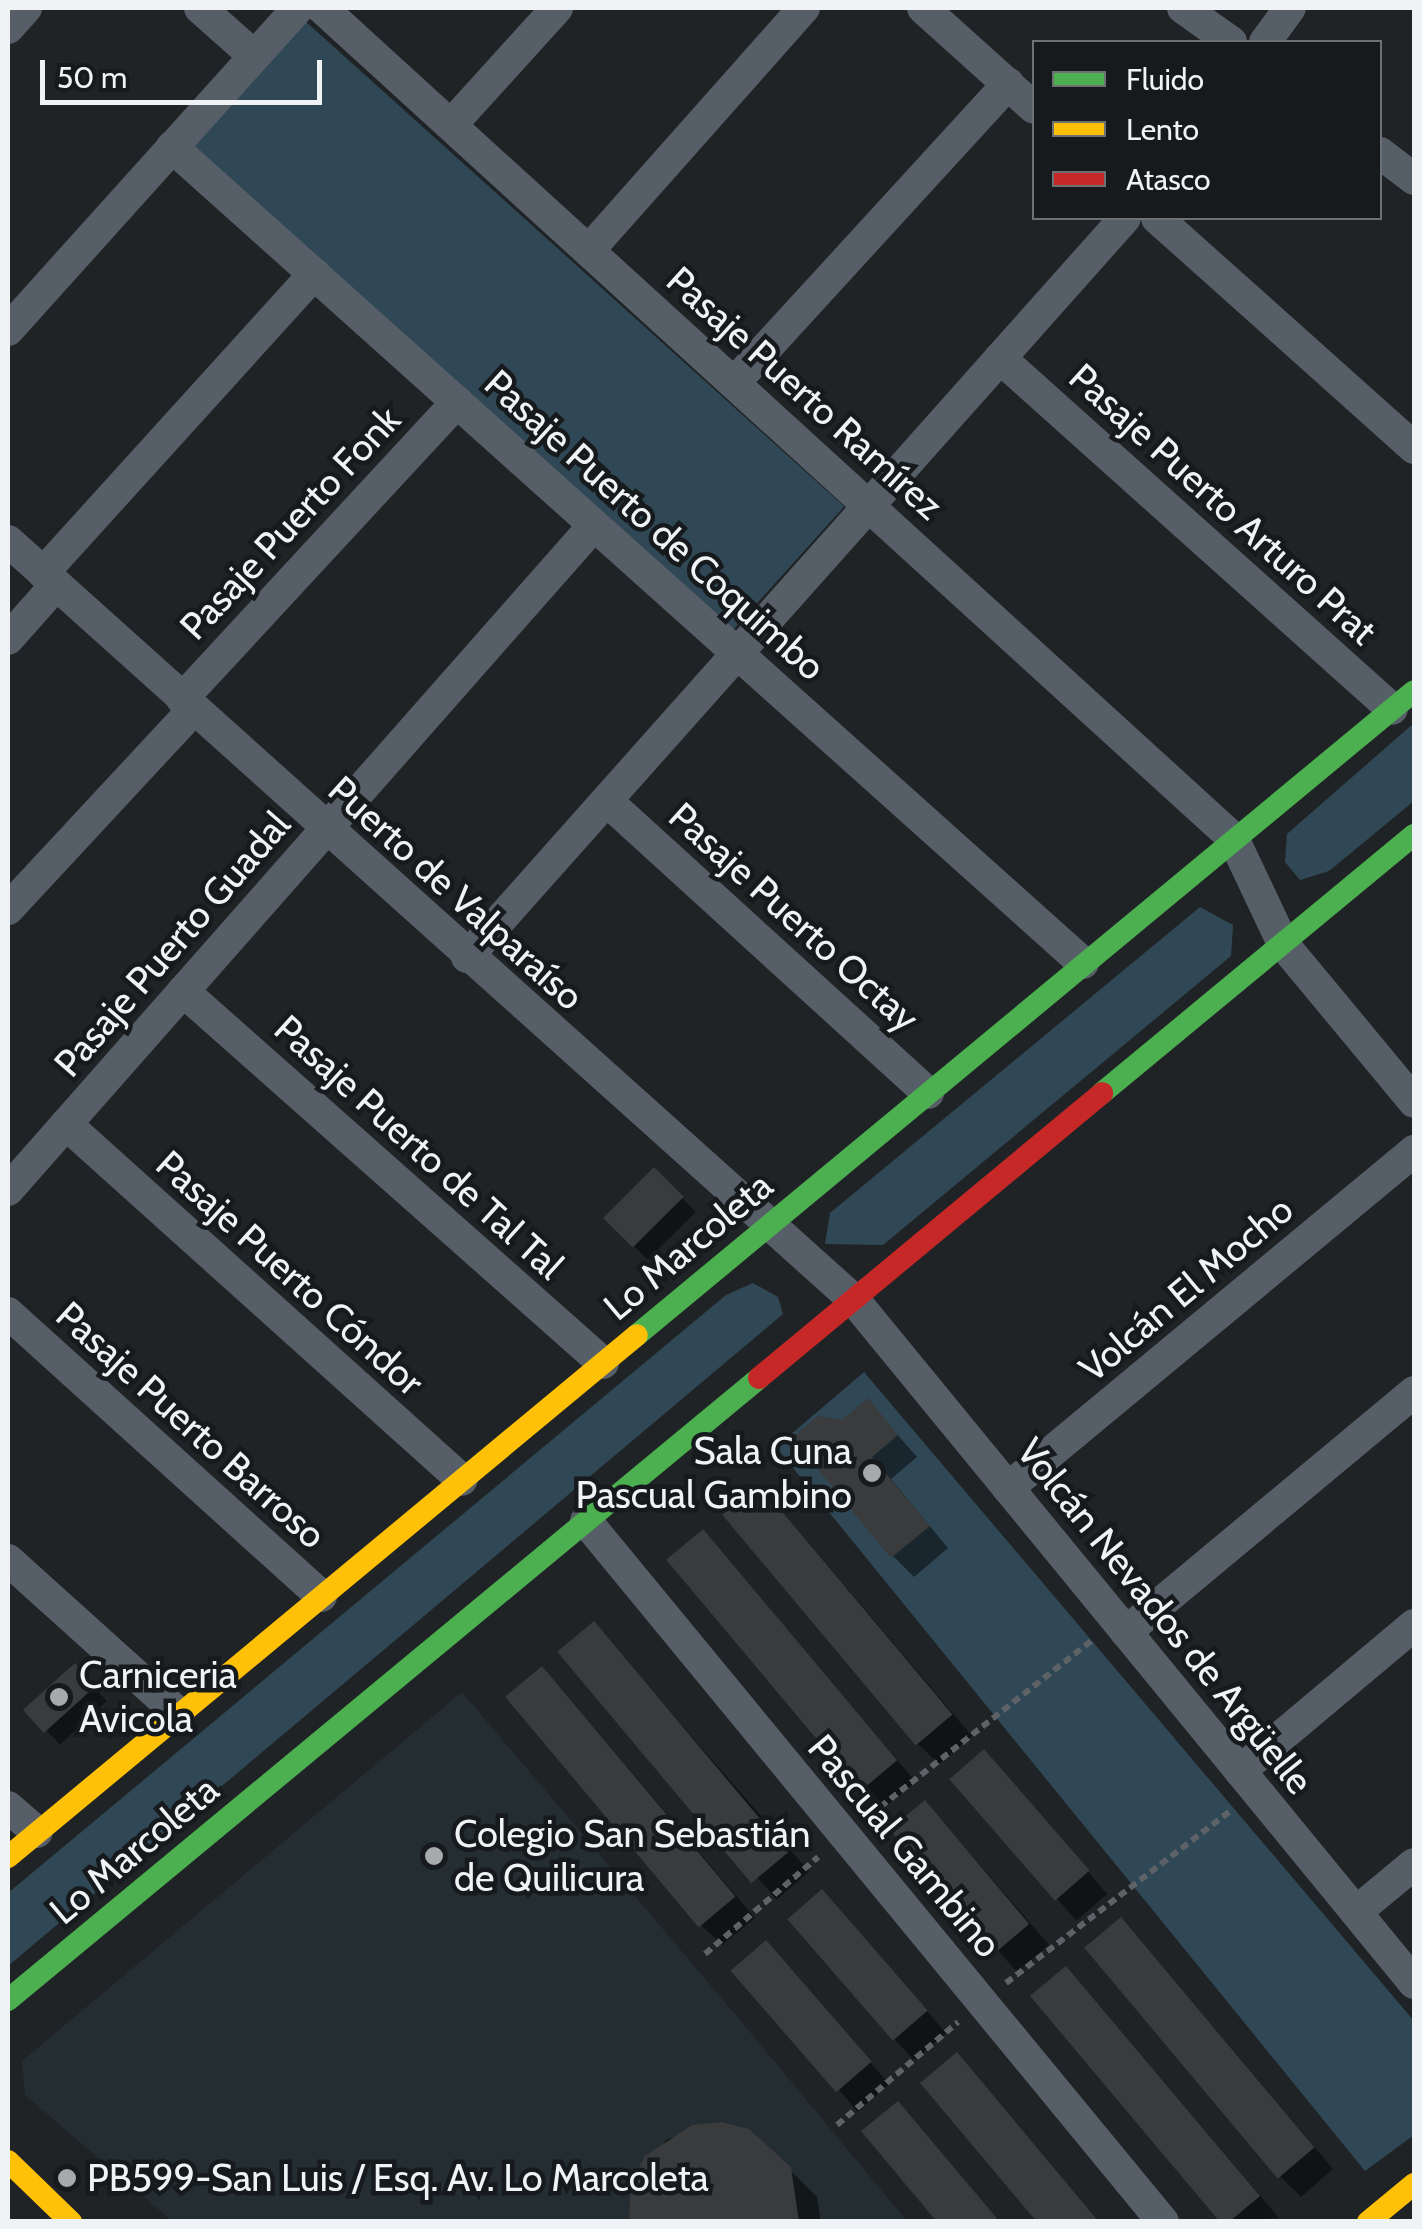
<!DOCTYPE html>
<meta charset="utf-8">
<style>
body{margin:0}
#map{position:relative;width:1422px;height:2229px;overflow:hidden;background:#202325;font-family:Cabin,sans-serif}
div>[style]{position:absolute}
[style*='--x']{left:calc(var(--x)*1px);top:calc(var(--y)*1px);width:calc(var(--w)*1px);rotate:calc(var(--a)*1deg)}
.built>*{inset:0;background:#232d32}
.green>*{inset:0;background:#304855;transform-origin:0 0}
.shadow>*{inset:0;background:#0007;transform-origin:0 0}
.building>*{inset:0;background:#393b3d;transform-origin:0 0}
.path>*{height:6px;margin-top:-3px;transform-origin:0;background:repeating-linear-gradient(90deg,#5d6267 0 8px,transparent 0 13px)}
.street>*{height:32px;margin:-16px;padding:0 16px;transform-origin:16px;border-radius:16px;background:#565e67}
.fast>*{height:22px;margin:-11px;padding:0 11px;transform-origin:11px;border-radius:11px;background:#4caf50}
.slow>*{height:22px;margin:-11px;padding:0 11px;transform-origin:11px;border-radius:11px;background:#ffc107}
.jam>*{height:22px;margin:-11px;padding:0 11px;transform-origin:11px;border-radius:11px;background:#c62828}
.dots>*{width:28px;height:28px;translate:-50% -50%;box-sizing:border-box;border:5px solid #161a1d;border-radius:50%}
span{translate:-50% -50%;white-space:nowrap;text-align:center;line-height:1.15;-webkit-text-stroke:9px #161a1d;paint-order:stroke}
.street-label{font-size:38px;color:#f0f3f5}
.poi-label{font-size:38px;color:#f0f3f5}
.right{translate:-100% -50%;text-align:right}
.left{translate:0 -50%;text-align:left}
.frame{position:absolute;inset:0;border:10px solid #f0f3f5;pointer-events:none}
.legend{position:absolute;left:1032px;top:40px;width:350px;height:180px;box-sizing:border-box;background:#161a1d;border:2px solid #6d7173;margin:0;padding:12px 18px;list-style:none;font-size:30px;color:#f0f3f5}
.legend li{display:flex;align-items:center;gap:20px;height:50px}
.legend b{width:50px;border:2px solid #6d7173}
.scale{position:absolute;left:40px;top:60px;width:282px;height:45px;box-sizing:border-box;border:5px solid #f0f3f5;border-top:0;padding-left:12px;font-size:30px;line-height:35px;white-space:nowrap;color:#f0f3f5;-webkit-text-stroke:8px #161a1d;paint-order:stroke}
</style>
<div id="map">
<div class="built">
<i style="clip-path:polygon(462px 1692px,740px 2020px,907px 2221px,172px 2221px,25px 2095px,22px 2061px)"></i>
</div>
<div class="green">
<i style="left:304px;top:20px;width:727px;height:171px;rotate:42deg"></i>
<i style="clip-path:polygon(1414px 723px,1414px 801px,1329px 871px,1300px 880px,1285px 862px,1287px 834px)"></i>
<i style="clip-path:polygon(1200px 907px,1233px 925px,1231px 956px,883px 1245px,825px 1244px,830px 1213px)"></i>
<i style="clip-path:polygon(753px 1283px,778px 1297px,783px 1314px,8px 1966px,8px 1893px,726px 1295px)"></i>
<i style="clip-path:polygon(864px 1372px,1414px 2021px,1414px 2135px,1365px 2171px,776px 1447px)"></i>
</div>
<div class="shadow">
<i style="left:654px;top:1170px;width:59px;height:68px;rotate:45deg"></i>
<i style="clip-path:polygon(868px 1401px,917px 1457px,891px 1479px,948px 1548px,914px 1577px,893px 1556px,842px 1422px)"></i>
<i style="clip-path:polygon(779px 1508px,972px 1736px,939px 1764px,918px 1744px)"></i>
<i style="clip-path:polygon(703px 1532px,916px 1782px,883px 1809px,863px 1788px)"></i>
<i style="left:594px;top:1624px;width:328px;height:43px;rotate:49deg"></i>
<i style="left:74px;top:1666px;width:48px;height:64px;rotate:47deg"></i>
<i style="clip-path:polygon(562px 1690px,755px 1918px,722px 1945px,701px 1925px)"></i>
<i style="left:984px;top:1752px;width:188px;height:41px;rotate:49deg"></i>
<i style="clip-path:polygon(945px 1824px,1049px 1945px,1017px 1972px,893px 1831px)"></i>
<i style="clip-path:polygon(842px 1913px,946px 2033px,914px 2060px,894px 2039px)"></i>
<i style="clip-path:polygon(1141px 1941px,1333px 2169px,1301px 2197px,1280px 2176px)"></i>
<i style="clip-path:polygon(786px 1964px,889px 2084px,858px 2112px,734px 1970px)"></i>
<i style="clip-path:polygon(1066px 1969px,1086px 1990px,1279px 2218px,1223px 2222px)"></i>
<i style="clip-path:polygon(721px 2124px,789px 2169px,817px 2197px,821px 2222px,634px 2222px,634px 2183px,667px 2139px)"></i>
</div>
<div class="building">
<i style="left:654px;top:1167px;width:42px;height:72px;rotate:45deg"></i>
<i style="clip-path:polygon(868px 1398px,898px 1435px,872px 1457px,930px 1526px,891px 1558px,792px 1438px,818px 1416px,842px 1420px)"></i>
<i style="left:759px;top:1484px;width:301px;height:48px;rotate:50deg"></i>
<i style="left:703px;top:1529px;width:302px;height:48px;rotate:50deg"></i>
<i style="left:594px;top:1621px;width:302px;height:48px;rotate:50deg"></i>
<i style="left:75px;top:1663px;width:31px;height:70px;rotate:48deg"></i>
<i style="left:542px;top:1666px;width:301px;height:48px;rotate:50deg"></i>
<i style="left:984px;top:1749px;width:161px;height:46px;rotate:49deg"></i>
<i style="left:925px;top:1800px;width:162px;height:46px;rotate:50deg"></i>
<i style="left:822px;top:1889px;width:161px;height:46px;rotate:49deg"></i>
<i style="left:1121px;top:1917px;width:301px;height:48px;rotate:50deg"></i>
<i style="left:766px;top:1940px;width:161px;height:47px;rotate:49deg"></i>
<i style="clip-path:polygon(1066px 1966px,1260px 2196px,1229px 2222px,1220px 2222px,1030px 1996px)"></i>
<i style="clip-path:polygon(957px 2052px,1099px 2222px,1037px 2222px,920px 2083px)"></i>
<i style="clip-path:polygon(898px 2101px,1000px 2222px,937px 2222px,861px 2131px)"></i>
<i style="clip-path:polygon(721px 2122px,749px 2129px,791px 2167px,799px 2222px,629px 2222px,631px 2182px,645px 2156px,692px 2125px)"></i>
</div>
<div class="path">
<i style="--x:870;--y:1815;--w:283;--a:-38.2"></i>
<i style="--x:705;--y:1954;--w:149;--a:-40.6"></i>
<i style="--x:1006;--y:1983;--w:282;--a:-37.5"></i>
<i style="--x:837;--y:2125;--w:159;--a:-40.4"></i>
</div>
<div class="street">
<i style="--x:200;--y:8;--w:72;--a:41.6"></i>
<i style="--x:322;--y:8;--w:1232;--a:42.34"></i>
<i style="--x:1233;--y:838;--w:117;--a:64.7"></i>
<i style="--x:1283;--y:944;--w:205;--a:50.3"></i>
<i style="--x:923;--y:8;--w:149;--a:42"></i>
<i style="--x:1183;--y:8;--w:59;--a:35.3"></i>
<i style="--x:8;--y:28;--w:27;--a:-48"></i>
<i style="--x:1265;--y:42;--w:42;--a:-53.7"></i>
<i style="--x:451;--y:125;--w:158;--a:-47.8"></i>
<i style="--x:172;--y:147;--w:1223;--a:41.85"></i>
<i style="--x:1380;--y:153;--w:43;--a:37.4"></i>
<i style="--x:1157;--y:218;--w:345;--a:41.8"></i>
<i style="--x:589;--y:250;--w:324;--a:-48.4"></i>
<i style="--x:8;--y:330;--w:433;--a:-48"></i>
<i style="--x:1000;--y:358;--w:526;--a:41.84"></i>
<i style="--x:734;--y:383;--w:406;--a:-47.5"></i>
<i style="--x:8;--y:541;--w:1137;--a:41.9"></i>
<i style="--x:854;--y:1300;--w:883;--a:50.65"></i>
<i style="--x:43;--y:573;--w:404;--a:-47.8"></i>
<i style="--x:8;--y:639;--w:72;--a:-48.4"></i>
<i style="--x:182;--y:699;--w:405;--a:-47.2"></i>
<i style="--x:607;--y:801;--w:434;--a:42.3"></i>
<i style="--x:8;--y:909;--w:273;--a:-47.1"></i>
<i style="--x:467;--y:957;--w:989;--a:-48.32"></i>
<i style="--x:183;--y:991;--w:561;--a:41.53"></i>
<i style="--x:66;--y:1124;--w:532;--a:41.96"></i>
<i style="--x:8;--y:1190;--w:886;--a:-48.61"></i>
<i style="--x:8;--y:1313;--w:422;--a:42.1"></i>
<i style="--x:1008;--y:1488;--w:528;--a:-39.69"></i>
<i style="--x:586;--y:1521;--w:908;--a:50.54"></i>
<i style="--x:8;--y:1560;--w:230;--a:42"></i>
<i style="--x:1126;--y:1632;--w:375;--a:-39.8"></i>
<i style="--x:1240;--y:1771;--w:227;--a:-40"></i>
<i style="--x:8;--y:1807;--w:38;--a:41"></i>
<i style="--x:1356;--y:1912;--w:75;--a:-39.6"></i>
</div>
<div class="fast">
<i style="--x:1102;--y:1093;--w:405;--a:-39.6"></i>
<i style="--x:637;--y:1335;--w:1009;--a:-39.65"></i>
<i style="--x:8;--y:2000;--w:975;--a:-39.63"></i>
</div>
<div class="slow">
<i style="--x:8;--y:1857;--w:817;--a:-39.69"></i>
<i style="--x:8;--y:2161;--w:88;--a:44.1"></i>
<i style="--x:1368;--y:2222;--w:60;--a:-39.6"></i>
</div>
<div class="jam">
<i style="--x:759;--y:1378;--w:446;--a:-39.7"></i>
</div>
<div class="dots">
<i style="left:872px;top:1473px;background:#a7aaac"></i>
<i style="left:59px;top:1697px;background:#a7aaac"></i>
<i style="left:434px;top:1856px;background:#a7aaac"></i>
<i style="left:67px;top:2178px;background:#a7aaac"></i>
</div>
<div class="street-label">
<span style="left:805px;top:393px;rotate:42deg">Pasaje Puerto Ramírez</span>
<span style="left:1223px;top:504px;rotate:42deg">Pasaje Puerto Arturo Prat</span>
<span style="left:290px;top:523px;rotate:-47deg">Pasaje Puerto Fonk</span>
<span style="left:655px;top:525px;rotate:42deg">Pasaje Puerto de Coquimbo</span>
<span style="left:456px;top:893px;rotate:42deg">Puerto de Valparaíso</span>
<span style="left:794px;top:917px;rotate:42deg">Pasaje Puerto Octay</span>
<span style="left:172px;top:944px;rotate:-49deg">Pasaje Puerto Guadal</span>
<span style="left:419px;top:1147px;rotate:42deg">Pasaje Puerto de Tal Tal</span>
<span style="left:688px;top:1246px;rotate:-40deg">Lo Marcoleta</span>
<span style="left:290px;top:1273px;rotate:42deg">Pasaje Puerto Cóndor</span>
<span style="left:1186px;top:1289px;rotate:-40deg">Volcán El Mocho</span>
<span style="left:191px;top:1425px;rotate:42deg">Pasaje Puerto Barroso</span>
<span style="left:1165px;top:1616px;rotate:51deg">Volcán Nevados de Argüelle</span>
<span style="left:905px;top:1846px;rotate:50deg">Pascual Gambino</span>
<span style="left:134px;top:1850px;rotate:-40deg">Lo Marcoleta</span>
</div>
<div class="poi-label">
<span class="right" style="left:852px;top:1473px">Sala Cuna<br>Pascual Gambino</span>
<span class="left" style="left:79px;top:1697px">Carniceria<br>Avicola</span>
<span class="left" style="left:454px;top:1856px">Colegio San Sebastián<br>de Quilicura</span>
<span class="left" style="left:87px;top:2178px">PB599-San Luis / Esq. Av. Lo Marcoleta</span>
</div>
<div class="frame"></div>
<ul class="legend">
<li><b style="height:12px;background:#4caf50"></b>Fluido</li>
<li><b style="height:12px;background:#ffc107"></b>Lento</li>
<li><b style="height:12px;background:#c62828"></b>Atasco</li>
</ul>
<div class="scale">50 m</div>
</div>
